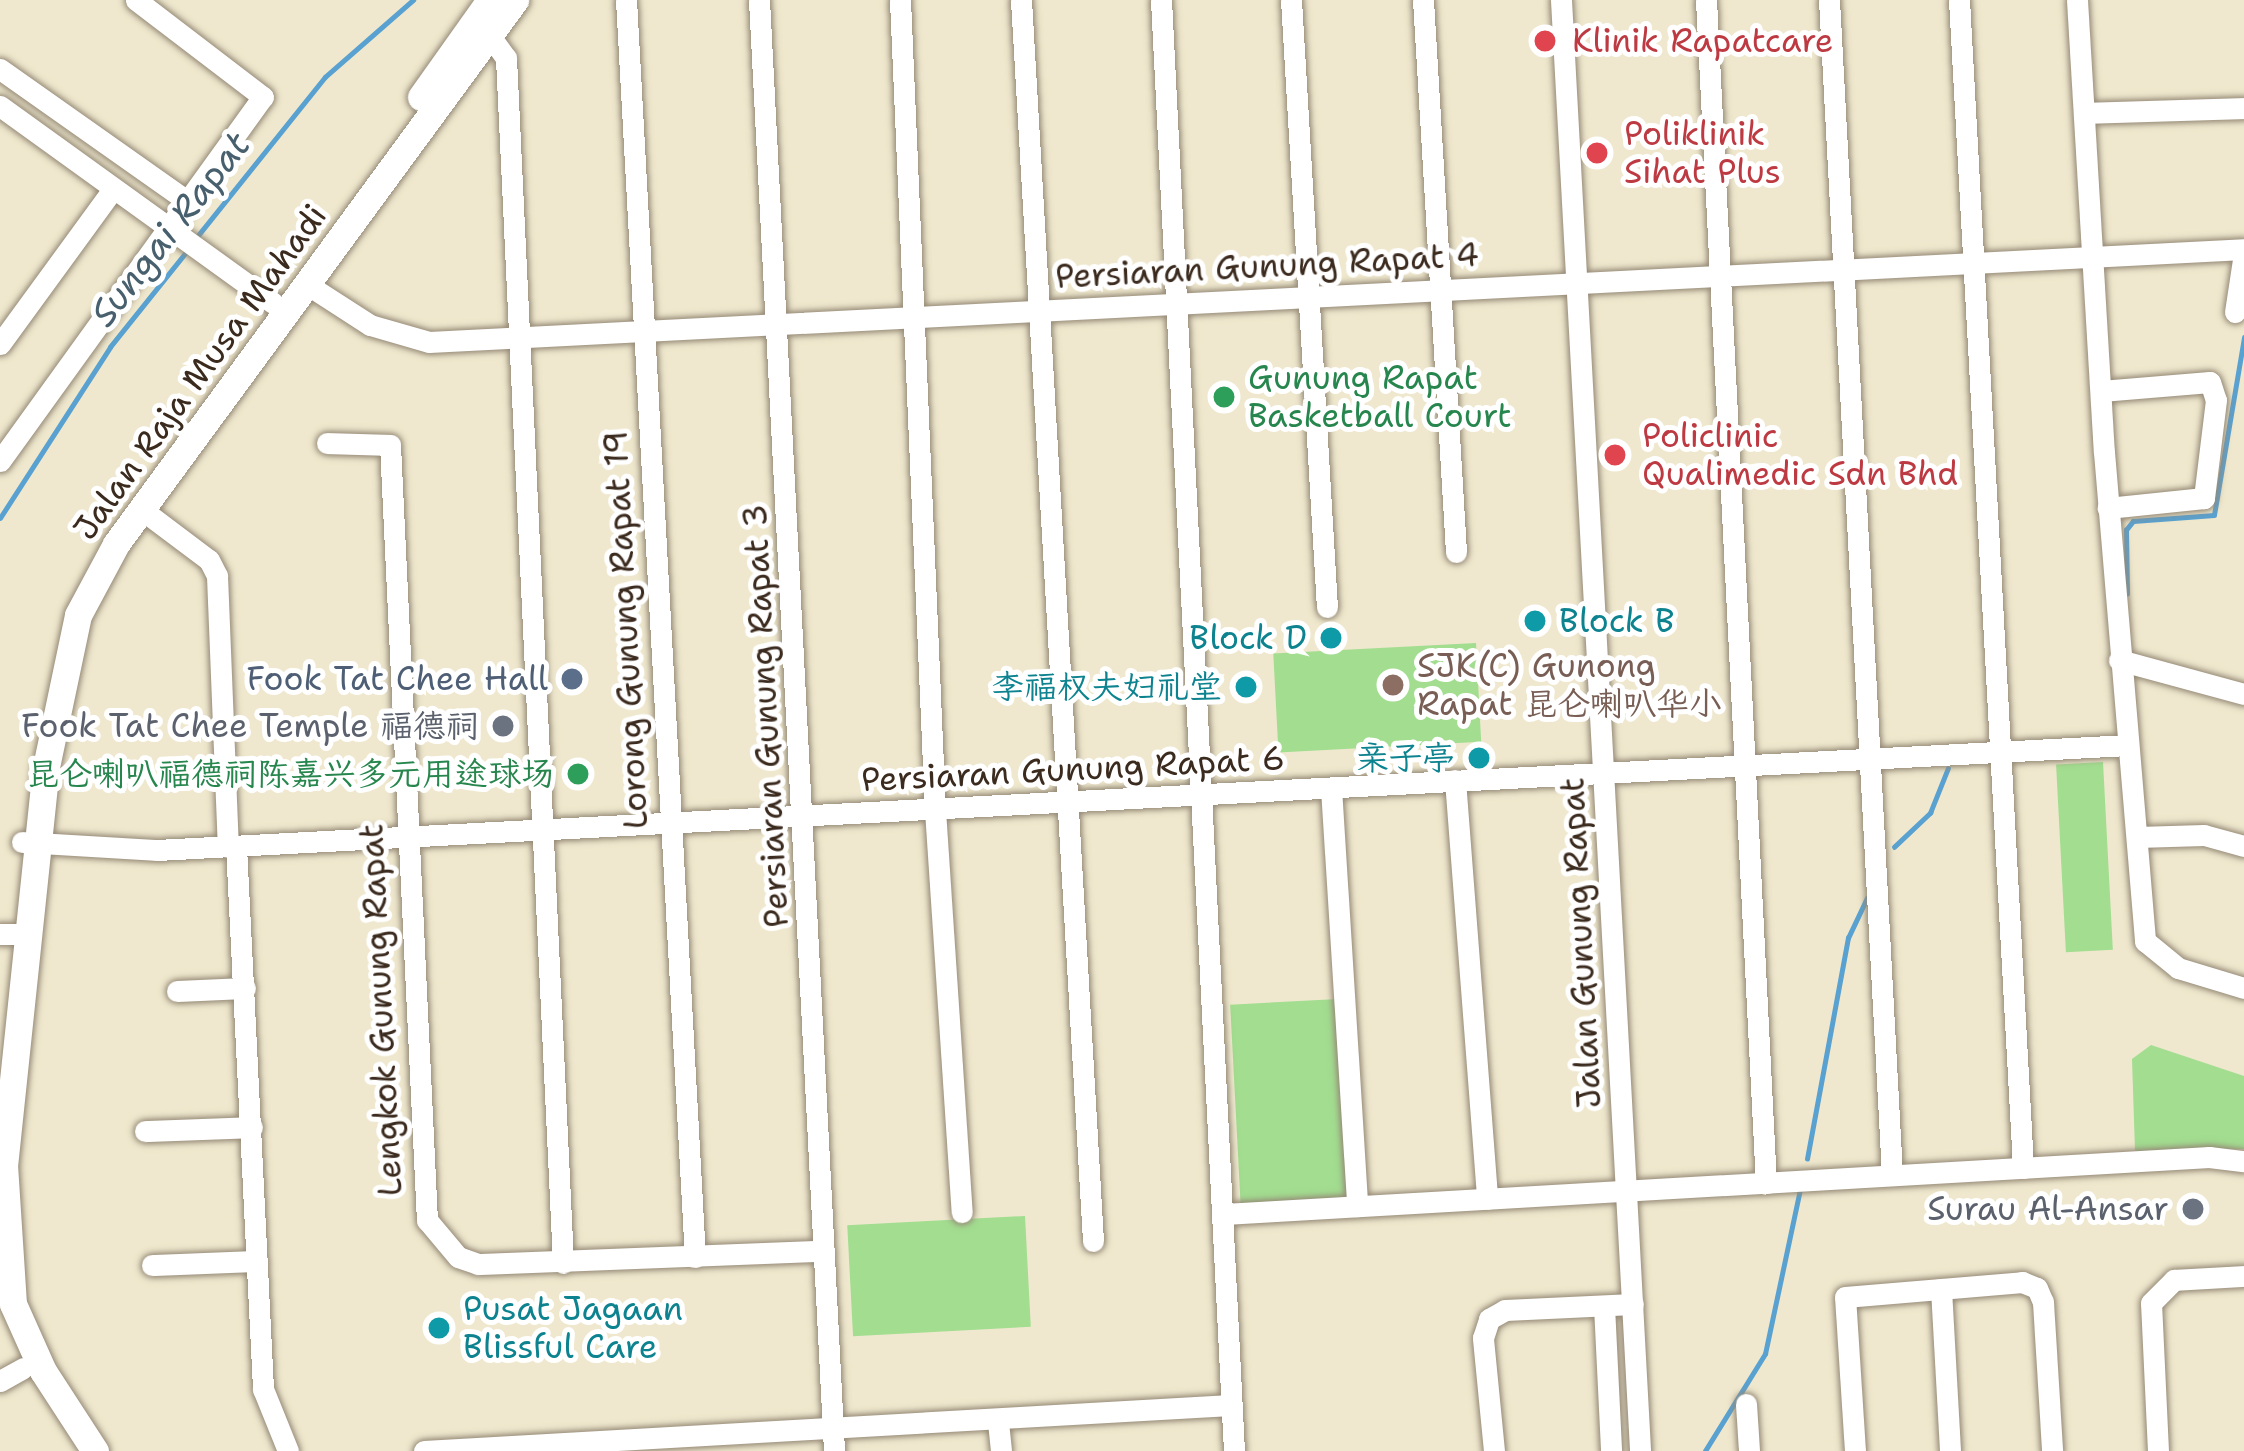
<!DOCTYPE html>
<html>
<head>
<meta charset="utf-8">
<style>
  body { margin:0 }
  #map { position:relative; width:2244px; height:1451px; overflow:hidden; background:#efe8ce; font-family:"Shantell Sans","LXGW WenKai TC",sans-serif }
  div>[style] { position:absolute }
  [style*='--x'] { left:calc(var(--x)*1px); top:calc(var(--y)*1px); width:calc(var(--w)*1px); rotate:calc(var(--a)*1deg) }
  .green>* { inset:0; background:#a2dd90; transform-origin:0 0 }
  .stream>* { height:4.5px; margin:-2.25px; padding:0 2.25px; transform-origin:2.25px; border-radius:2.25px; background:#59a1d0 }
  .roads { filter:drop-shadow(0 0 3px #958976) drop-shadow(0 0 3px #958976) }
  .minor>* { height:21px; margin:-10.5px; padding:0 10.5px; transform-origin:10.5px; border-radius:10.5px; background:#fff }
  .major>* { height:27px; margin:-13.5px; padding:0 13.5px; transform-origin:13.5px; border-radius:13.5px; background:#fff }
  .dots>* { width:33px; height:33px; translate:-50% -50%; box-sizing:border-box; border:6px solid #fff; border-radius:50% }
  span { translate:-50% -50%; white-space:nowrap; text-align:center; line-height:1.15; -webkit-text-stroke:10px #fff; paint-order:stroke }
  .health-label { font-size:33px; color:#be3a42 }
  .left { translate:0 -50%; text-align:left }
  .street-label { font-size:33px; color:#3b2a1e }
  .leisure-label { font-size:33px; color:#27864d }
  .right { translate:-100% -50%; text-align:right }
  .culture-label { font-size:33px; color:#0d838f }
  .education-label { font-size:33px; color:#785e54 }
  .service-label { font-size:33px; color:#4e5e75 }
  .worship-label { font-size:33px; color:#5b616d }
  .water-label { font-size:36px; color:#48606e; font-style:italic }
</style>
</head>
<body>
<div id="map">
  <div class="green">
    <div style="left:1476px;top:643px;width:99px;height:203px;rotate:87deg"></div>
    <div style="left:2103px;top:762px;width:188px;height:47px;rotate:87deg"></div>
    <div style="left:1338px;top:999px;width:199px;height:108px;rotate:87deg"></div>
    <div style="clip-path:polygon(2151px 1045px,2244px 1076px,2244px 1149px,2135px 1151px,2132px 1059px)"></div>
    <div style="left:1025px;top:1216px;width:111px;height:178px;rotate:87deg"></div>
  </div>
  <div class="stream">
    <div style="--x:196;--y:238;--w:206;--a:-51.3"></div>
    <div style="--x:325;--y:77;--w:117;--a:-41.2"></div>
    <div style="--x:0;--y:518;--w:203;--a:-57.2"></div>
    <div style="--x:110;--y:347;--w:122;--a:-51.3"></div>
    <div style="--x:2127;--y:594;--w:64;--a:-90.9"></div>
    <div style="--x:2126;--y:530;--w:11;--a:-52"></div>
    <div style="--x:2133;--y:521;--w:81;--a:-4.2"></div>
    <div style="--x:2214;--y:515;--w:180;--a:-80.4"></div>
    <div style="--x:1894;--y:847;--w:50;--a:-43.4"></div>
    <div style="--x:1930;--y:813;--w:48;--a:-68.2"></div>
    <div style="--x:1807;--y:1159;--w:225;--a:-79.5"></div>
    <div style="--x:1848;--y:938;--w:44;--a:-64.6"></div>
    <div style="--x:1705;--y:1451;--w:114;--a:-58.3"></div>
    <div style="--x:1765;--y:1354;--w:168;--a:-78"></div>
  </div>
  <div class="roads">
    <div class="minor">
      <div style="--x:626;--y:0;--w:1259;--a:86.86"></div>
      <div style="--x:759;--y:0;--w:1453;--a:87.04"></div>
      <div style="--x:900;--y:0;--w:811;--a:87.53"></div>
      <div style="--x:935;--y:810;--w:403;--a:86.2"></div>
      <div style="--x:1021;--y:0;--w:1243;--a:86.68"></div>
      <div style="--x:1161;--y:0;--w:1453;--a:87.12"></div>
      <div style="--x:1291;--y:0;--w:608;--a:86.61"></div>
      <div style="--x:1423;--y:0;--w:553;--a:86.58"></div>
      <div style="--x:1561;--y:0;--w:1453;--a:86.88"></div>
      <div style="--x:1706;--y:0;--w:1185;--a:87.1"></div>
      <div style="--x:1829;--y:0;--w:1177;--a:86.93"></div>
      <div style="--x:1959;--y:0;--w:1170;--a:86.86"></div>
      <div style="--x:2077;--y:0;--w:453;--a:86.6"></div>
      <div style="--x:2104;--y:452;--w:491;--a:85.2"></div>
      <div style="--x:2145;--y:941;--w:43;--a:39.3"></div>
      <div style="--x:2178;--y:968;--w:69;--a:16.9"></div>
      <div style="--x:490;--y:36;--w:27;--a:54"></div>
      <div style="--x:506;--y:58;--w:1206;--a:87.29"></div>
      <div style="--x:0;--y:69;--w:229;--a:35.2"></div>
      <div style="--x:0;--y:106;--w:337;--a:35.8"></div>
      <div style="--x:2084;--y:113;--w:160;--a:-1.8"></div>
      <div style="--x:308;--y:285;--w:74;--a:32.8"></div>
      <div style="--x:370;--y:325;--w:61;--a:16.1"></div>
      <div style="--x:429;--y:342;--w:1817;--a:-2.93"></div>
      <div style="--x:2235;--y:312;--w:60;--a:-81.3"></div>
      <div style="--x:0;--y:344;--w:192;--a:-53.9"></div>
      <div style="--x:2101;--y:391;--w:109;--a:-4.7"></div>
      <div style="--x:2210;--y:382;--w:19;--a:72"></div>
      <div style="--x:2216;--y:400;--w:99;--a:97"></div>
      <div style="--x:2204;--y:498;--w:97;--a:174.1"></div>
      <div style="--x:327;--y:443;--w:63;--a:1.8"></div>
      <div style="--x:390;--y:445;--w:776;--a:87.27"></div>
      <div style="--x:427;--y:1220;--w:48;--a:50"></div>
      <div style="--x:458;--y:1257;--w:21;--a:19"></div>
      <div style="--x:478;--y:1264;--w:346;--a:-2.2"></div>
      <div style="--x:0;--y:461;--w:449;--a:-54.2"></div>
      <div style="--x:263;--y:97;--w:160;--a:-142.6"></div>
      <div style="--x:141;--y:509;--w:85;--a:36.9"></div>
      <div style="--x:209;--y:560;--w:18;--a:63"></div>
      <div style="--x:217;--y:576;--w:271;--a:87.7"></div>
      <div style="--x:2119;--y:660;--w:130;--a:15.2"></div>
      <div style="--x:1455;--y:780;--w:420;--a:85.6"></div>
      <div style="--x:1331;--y:788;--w:419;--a:86.4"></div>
      <div style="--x:2137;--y:837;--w:67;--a:-1.7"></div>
      <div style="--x:2204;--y:835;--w:41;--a:15.4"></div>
      <div style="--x:22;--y:842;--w:135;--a:3.4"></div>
      <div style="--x:157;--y:850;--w:1974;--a:-3.05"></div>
      <div style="--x:236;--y:846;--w:544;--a:87.15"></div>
      <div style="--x:263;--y:1389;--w:67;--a:68"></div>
      <div style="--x:0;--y:934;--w:28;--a:0"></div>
      <div style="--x:177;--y:991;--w:68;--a:-2.5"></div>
      <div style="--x:145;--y:1131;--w:107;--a:-2.1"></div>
      <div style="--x:1224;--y:1214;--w:987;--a:-3.31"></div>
      <div style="--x:2209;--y:1157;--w:35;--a:7"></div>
      <div style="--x:152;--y:1265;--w:105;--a:-2.2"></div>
      <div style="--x:1941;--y:1289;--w:162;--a:86.8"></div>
      <div style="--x:1604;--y:1306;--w:145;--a:87.2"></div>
      <div style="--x:0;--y:1381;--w:26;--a:-29"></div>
      <div style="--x:1746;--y:1404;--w:47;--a:86.3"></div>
      <div style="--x:998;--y:1422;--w:29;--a:84"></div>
      <div style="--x:424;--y:1451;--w:808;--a:-3.26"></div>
      <div style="--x:1494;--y:1451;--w:114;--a:-95.6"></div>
      <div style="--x:1483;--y:1338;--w:20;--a:-72"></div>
      <div style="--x:1489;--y:1319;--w:18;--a:-29"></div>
      <div style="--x:1505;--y:1310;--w:128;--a:-2.7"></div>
      <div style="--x:1855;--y:1451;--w:154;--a:-93.7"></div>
      <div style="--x:1845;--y:1297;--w:178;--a:-4.8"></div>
      <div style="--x:2022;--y:1282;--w:16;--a:22"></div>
      <div style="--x:2037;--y:1288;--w:15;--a:67"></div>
      <div style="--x:2043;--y:1302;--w:149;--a:86.5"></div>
      <div style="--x:2158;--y:1451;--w:148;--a:-92.7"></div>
      <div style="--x:2151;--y:1303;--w:33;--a:-45"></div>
      <div style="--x:2174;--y:1280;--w:70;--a:-3.3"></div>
    </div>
    <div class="major">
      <div style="--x:421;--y:97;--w:119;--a:-54.6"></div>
      <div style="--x:95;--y:1451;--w:95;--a:-123"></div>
      <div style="--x:43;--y:1371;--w:73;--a:-114.1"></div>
      <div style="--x:13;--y:1304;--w:138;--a:-93.7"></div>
      <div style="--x:4;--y:1166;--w:401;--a:-84"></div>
      <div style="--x:46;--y:767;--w:155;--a:-78.1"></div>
      <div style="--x:78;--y:615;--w:81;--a:-61.8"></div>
      <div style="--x:116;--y:544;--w:675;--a:-53.74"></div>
    </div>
  </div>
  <div class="dots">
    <div style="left:1545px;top:41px;background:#e0444e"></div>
    <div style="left:1597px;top:153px;background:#e0444e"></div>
    <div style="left:1224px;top:397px;background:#2e9e5b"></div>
    <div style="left:1615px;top:455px;background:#e0444e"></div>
    <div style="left:1535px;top:621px;background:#0f9aa8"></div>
    <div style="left:1331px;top:638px;background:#0f9aa8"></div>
    <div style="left:572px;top:679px;background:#5c6f8a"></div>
    <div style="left:1393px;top:685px;background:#8d6e63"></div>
    <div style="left:1246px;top:687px;background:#0f9aa8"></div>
    <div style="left:503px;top:726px;background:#6b7280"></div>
    <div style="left:1479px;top:758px;background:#0f9aa8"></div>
    <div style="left:578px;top:774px;background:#2e9e5b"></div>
    <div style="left:2193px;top:1209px;background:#6b7280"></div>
    <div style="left:439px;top:1328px;background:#0f9aa8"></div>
  </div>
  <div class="health-label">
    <span class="left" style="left:1572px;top:41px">Klinik Rapatcare</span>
    <span class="left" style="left:1624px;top:153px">Poliklinik<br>Sihat Plus</span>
    <span class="left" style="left:1642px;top:455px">Policlinic<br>Qualimedic Sdn Bhd</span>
  </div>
  <div class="street-label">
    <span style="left:1267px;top:266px;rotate:-3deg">Persiaran Gunung Rapat 4</span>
    <span style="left:200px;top:372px;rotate:-54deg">Jalan Raja Musa Mahadi</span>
    <span style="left:626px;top:630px;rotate:-93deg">Lorong Gunung Rapat 19</span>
    <span style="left:766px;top:716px;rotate:-93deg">Persiaran Gunung Rapat 3</span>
    <span style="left:1073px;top:769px;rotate:-3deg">Persiaran Gunung Rapat 6</span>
    <span style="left:1581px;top:943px;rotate:-93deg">Jalan Gunung Rapat</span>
    <span style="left:381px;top:1010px;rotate:-93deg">Lengkok Gunung Rapat</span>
  </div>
  <div class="leisure-label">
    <span class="left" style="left:1248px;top:397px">Gunung Rapat<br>Basketball Court</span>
    <span class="right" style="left:554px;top:774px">昆仑喇叭福德祠陈嘉兴多元用途球场</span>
  </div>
  <div class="culture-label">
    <span class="left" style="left:1559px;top:621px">Block B</span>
    <span class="right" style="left:1307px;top:638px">Block D</span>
    <span class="right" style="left:1222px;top:687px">李福权夫妇礼堂</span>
    <span class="right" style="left:1455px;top:758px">亲子亭</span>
    <span class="left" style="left:463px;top:1328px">Pusat Jagaan<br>Blissful Care</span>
  </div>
  <div class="education-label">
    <span class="left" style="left:1417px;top:685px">SJK(C) Gunong<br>Rapat 昆仑喇叭华小</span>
  </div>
  <div class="service-label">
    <span class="right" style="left:548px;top:679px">Fook Tat Chee Hall</span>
  </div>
  <div class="worship-label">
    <span class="right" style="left:479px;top:726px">Fook Tat Chee Temple 福德祠</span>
    <span class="right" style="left:2169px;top:1209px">Surau Al-Ansar</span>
  </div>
  <div class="water-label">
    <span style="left:170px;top:229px;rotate:-52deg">Sungai Rapat</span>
  </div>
</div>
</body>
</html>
